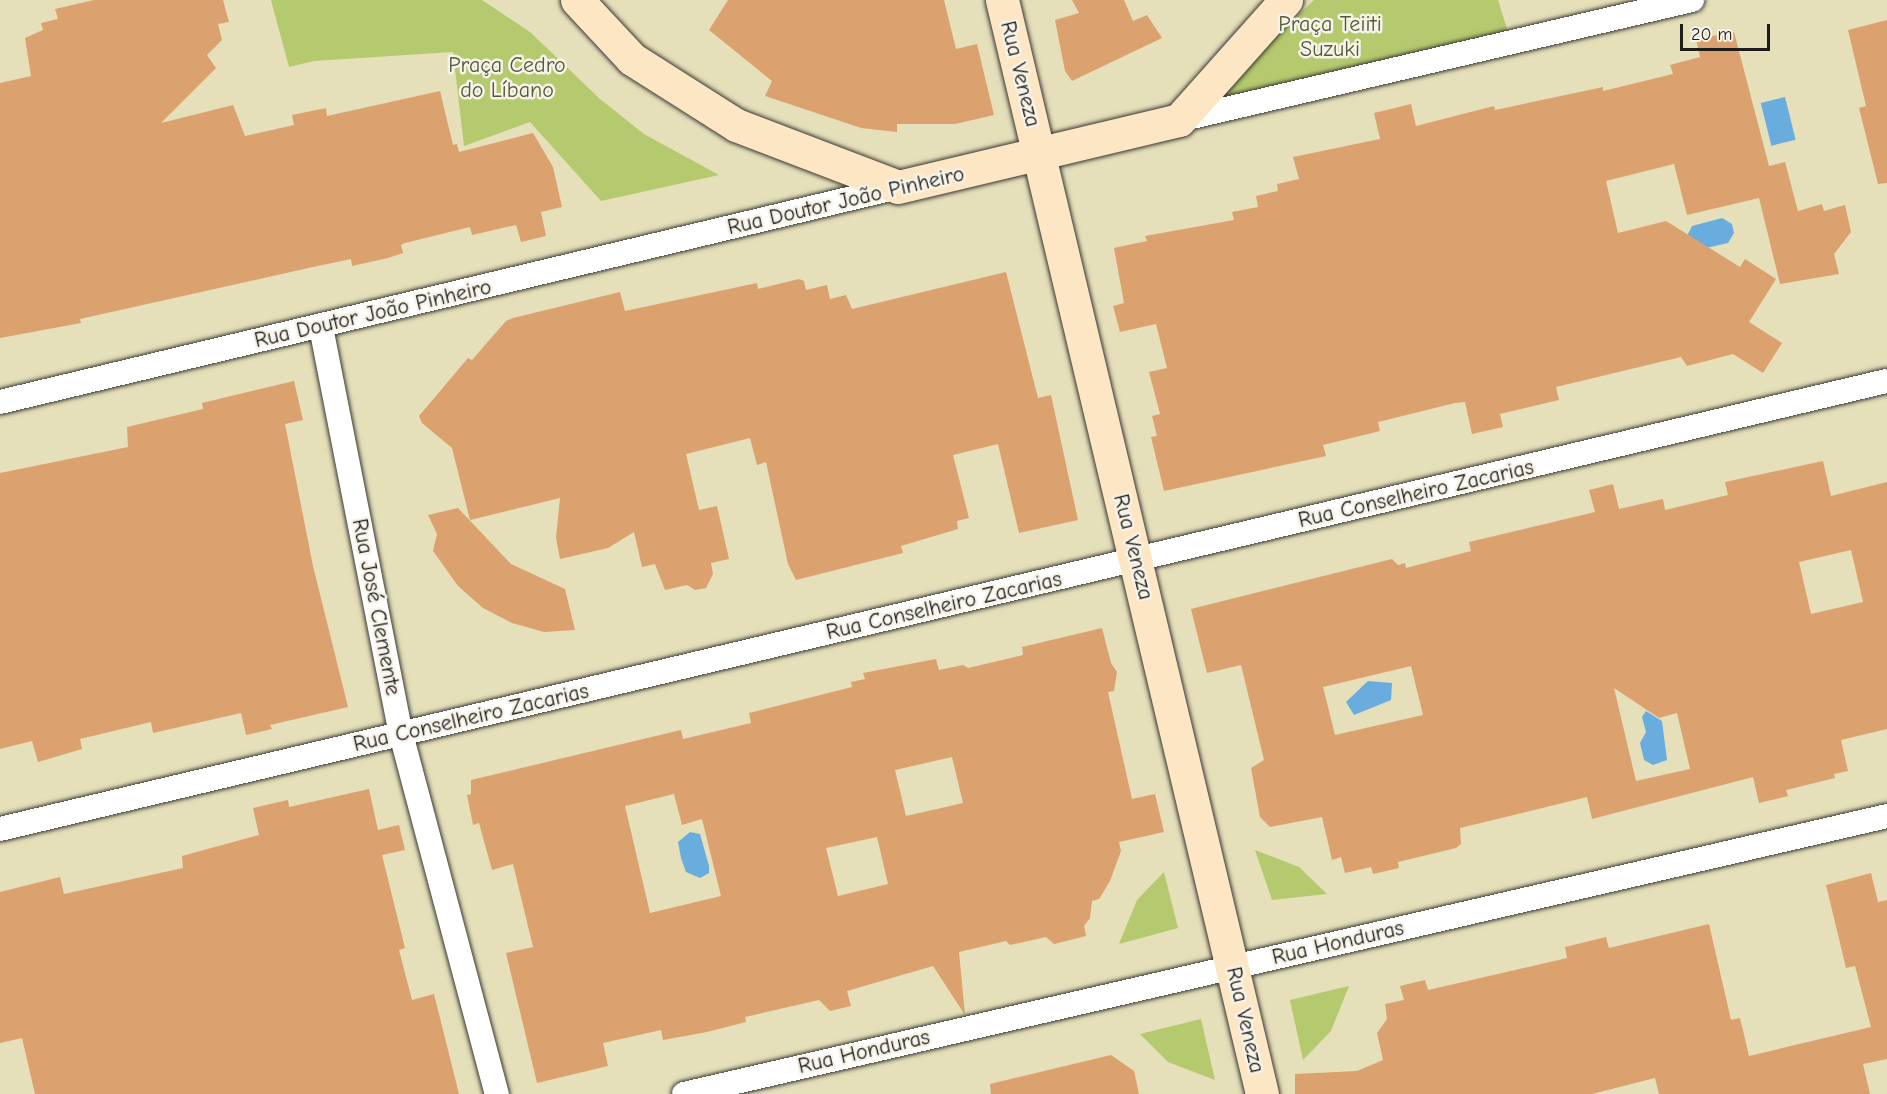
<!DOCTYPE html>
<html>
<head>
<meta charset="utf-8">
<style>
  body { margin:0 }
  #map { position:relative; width:1887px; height:1094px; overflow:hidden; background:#e5dfba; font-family:"Comic Neue",sans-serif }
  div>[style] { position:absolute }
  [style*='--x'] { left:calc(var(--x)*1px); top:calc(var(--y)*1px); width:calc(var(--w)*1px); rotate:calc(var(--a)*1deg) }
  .green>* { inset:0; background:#b5ca6e }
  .water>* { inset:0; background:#68adde; transform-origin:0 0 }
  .building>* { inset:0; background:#dba26f }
  .roads { filter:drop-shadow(0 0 2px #3a3934) drop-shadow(0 0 2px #3a3934) }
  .street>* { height:24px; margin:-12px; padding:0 12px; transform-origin:12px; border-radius:12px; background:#fff }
  .secondary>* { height:33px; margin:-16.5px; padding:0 16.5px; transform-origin:16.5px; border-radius:16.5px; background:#fce6c4 }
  span { translate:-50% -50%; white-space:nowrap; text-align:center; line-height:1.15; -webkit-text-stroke:5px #f7f3e8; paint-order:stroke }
  .park-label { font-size:22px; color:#525939 }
  .street-label { font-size:22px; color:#1c1c1c }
  .scale { position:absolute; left:1680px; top:24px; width:90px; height:27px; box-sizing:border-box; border:3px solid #1c1c1c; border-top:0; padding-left:8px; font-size:18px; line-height:21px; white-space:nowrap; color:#1c1c1c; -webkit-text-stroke:4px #f7f3e8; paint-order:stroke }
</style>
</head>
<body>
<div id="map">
  <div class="green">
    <div style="clip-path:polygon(271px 0,482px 0,530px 32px,600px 99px,644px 134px,719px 175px,601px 201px,530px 122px,464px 146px,453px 52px,314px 61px,289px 67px)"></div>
    <div style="clip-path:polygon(1314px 0,1498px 0,1508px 32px,1206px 104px)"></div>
    <div style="clip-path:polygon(1255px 850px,1299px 867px,1327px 894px,1272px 900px)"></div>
    <div style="clip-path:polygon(1164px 872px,1178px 928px,1119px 944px,1137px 900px)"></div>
    <div style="clip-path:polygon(1349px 986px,1331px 1031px,1303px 1060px,1290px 1000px)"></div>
    <div style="clip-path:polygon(1201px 1019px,1215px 1080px,1168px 1062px,1140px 1034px)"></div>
  </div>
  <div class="water">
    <div style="left:1785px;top:97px;width:44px;height:25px;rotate:76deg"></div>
    <div style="clip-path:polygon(1722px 218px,1732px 224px,1734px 233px,1728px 243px,1697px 250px,1687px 236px,1692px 226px)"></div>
    <div style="clip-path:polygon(1368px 681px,1392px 683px,1391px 700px,1354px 715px,1346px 702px)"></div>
    <div style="clip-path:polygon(1646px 711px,1662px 721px,1667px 760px,1653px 765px,1644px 760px,1640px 743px,1646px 732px,1642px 717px)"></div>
    <div style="clip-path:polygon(690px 832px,700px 834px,709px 866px,709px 873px,700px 878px,686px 872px,681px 858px,678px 842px)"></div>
  </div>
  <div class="building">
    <div style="clip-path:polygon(94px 0,223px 0,229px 22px,218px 24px,222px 40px,207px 55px,216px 68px,161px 123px,233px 105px,245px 136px,294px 125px,292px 115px,326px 108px,327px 116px,440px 91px,453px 145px,457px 144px,459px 152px,533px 133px,553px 167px,562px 207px,541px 212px,546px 236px,521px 242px,516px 225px,472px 235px,470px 227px,405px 243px,401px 245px,403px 253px,388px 258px,352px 266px,351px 259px,313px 267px,80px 319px,81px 323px,0 338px,0 83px,31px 76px,25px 38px,43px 30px,41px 23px,58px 19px,55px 9px)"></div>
    <div style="clip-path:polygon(728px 0,944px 0,956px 49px,977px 44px,994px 115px,955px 124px,897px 124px,897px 132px,861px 128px,765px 96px,772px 81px,709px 30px)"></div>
    <div style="clip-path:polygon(1072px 0,1124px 0,1133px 21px,1147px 15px,1162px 38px,1072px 81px,1065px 71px,1055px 20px,1079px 13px)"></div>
    <div style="clip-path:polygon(1887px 20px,1887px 183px,1878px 184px,1859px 108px,1866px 106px,1848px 30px)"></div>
    <div style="clip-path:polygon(1734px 32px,1769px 166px,1785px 162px,1798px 211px,1822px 204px,1824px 211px,1845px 205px,1851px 232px,1834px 254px,1839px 274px,1780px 284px,1759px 198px,1687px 215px,1674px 164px,1606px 181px,1618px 233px,1666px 221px,1740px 267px,1745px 259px,1776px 279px,1749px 322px,1782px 343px,1763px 373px,1733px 354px,1687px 366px,1681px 357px,1556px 387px,1559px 400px,1500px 414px,1503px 427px,1472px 434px,1465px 402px,1455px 403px,1378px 422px,1380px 431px,1323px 445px,1326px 456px,1164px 491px,1151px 437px,1157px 436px,1152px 416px,1160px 414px,1149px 372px,1167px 368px,1156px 324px,1120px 332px,1113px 306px,1124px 303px,1114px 248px,1147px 241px,1145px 236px,1234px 220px,1232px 212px,1258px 207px,1256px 196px,1278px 191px,1277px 184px,1299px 179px,1293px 157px,1380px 139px,1374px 113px,1411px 104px,1416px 126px,1494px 106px,1495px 110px,1603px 87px,1603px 91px,1673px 74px,1670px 65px,1700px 57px,1696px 39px)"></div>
    <div style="clip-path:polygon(1006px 272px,1038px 398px,1051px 395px,1078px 520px,1019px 533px,998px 444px,953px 455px,969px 518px,957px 521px,958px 529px,901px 546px,903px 553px,796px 580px,788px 564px,766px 462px,757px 465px,750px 438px,686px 454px,699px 510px,717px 506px,729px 559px,711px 563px,713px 574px,706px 588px,695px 590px,687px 585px,665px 590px,655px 564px,642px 567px,634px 532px,608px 548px,560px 559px,556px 538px,560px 498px,470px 520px,452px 448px,422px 423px,419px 416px,468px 358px,472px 360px,506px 321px,513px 318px,620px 292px,625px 311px,757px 283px,758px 289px,799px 279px,804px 281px,806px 290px,827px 285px,830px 299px,846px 295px,852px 309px)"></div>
    <div style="clip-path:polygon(294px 381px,303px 420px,285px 424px,313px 566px,348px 707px,270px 725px,272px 729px,246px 735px,241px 713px,153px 733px,151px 722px,80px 739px,82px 749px,38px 762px,32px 741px,0 749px,0 473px,128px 447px,127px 427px,203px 409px,202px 403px)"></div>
    <div style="clip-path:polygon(evenodd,1823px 461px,1831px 496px,1887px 482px,1887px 729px,1841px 740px,1848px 771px,1834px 774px,1835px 778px,1786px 790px,1788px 796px,1759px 803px,1753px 777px,1592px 819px,1587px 797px,1460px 828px,1461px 844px,1456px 848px,1398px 862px,1399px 868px,1373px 874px,1371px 867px,1345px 873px,1341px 857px,1332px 860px,1322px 817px,1270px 827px,1260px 817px,1251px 768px,1264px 760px,1241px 665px,1207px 673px,1191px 609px,1392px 559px,1398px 565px,1405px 563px,1406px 568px,1471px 551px,1469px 542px,1595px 512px,1589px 490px,1613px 484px,1619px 509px,1663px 499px,1665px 510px,1728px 495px,1725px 482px,1823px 461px,1851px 550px,1863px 602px,1811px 614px,1799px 562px,1851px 550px,1823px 461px,1411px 666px,1423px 715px,1335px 735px,1323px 687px,1411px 666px,1823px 461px,1614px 688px,1659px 718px,1677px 713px,1690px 769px,1636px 781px,1614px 688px)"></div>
    <div style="clip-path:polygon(458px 508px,511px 564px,565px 589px,575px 630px,544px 632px,512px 623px,483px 608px,458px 586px,433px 551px,437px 534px,428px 515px)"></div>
    <div style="clip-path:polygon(evenodd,1102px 628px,1111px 663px,1117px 672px,1114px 691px,1108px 692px,1132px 799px,1155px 794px,1164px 832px,1119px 842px,1121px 851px,1110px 881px,1099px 899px,1092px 901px,1090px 918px,1084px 926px,1086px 936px,1054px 944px,1046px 937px,1010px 945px,1006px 941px,959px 952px,965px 1015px,933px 966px,847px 991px,851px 1006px,830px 1011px,819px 1000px,745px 1017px,746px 1022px,707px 1032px,663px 1040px,661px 1030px,603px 1043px,608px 1066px,537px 1083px,506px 953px,533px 947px,513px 864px,492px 870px,479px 823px,473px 825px,467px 795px,471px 794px,471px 780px,681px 730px,683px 739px,751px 723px,749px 713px,852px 687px,851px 682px,865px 679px,863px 673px,936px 659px,939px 670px,963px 665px,968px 668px,1023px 655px,1022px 647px,1102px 628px,952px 757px,963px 803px,906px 816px,895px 770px,952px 757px,1102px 628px,674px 794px,682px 825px,702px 819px,721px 896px,650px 913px,625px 806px,674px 794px,1102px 628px,877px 837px,888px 884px,838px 896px,826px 848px,877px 837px)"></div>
    <div style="clip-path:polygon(369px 789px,378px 830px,399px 825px,405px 850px,382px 855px,405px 948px,399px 950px,412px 1000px,434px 994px,459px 1094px,35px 1094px,22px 1038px,0 1043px,0 892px,60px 877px,64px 894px,183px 868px,182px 856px,259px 835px,253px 808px,288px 800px,289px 807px)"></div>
    <div style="clip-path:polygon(1871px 873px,1878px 902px,1887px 900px,1887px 1059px,1863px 1064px,1870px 1094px,1659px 1094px,1655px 1078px,1592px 1094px,1295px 1094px,1295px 1074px,1357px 1071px,1383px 1060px,1377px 1033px,1387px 1019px,1385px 1004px,1404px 1000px,1400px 986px,1425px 980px,1428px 990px,1567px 958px,1565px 947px,1606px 937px,1609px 948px,1709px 924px,1731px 1020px,1740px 1018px,1749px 1056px,1871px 1027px,1855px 966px,1846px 968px,1826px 885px)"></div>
    <div style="clip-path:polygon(1111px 1055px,1134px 1071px,1139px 1094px,991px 1094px,990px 1084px)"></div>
  </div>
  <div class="roads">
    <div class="street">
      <div style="--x:1179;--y:120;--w:527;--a:-13.17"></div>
      <div style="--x:321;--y:327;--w:415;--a:78.9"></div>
      <div style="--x:401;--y:734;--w:373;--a:75.1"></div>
      <div style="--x:0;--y:402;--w:923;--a:-13.46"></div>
      <div style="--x:0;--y:829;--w:1939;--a:-13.36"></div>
      <div style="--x:684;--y:1094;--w:1235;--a:-13.01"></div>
    </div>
    <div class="secondary">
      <div style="--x:577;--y:0;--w:81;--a:47"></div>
      <div style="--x:632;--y:59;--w:123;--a:32.4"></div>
      <div style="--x:736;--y:125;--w:173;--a:20.9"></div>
      <div style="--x:898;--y:187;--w:289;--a:-13.4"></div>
      <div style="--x:1179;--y:120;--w:161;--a:-48.3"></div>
      <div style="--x:1002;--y:0;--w:1124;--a:76.63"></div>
    </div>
  </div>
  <div class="park-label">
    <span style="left:1330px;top:37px">Praça Teiiti<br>Suzuki</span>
    <span style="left:507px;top:78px">Praça Cedro<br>do Líbano</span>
  </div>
  <div class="street-label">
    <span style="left:1020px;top:74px;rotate:76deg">Rua Veneza</span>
    <span style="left:846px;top:201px;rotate:-13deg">Rua Doutor João Pinheiro</span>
    <span style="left:373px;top:314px;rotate:-13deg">Rua Doutor João Pinheiro</span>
    <span style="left:1416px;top:494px;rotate:-13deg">Rua Conselheiro Zacarias</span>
    <span style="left:1133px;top:547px;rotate:76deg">Rua Veneza</span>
    <span style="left:944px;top:606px;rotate:-13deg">Rua Conselheiro Zacarias</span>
    <span style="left:376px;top:607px;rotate:79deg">Rua José Clemente</span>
    <span style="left:471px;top:718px;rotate:-13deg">Rua Conselheiro Zacarias</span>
    <span style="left:1338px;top:943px;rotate:-13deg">Rua Honduras</span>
    <span style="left:1245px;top:1020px;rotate:77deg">Rua Veneza</span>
    <span style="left:864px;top:1052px;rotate:-13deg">Rua Honduras</span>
  </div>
  <div class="scale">20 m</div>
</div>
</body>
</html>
